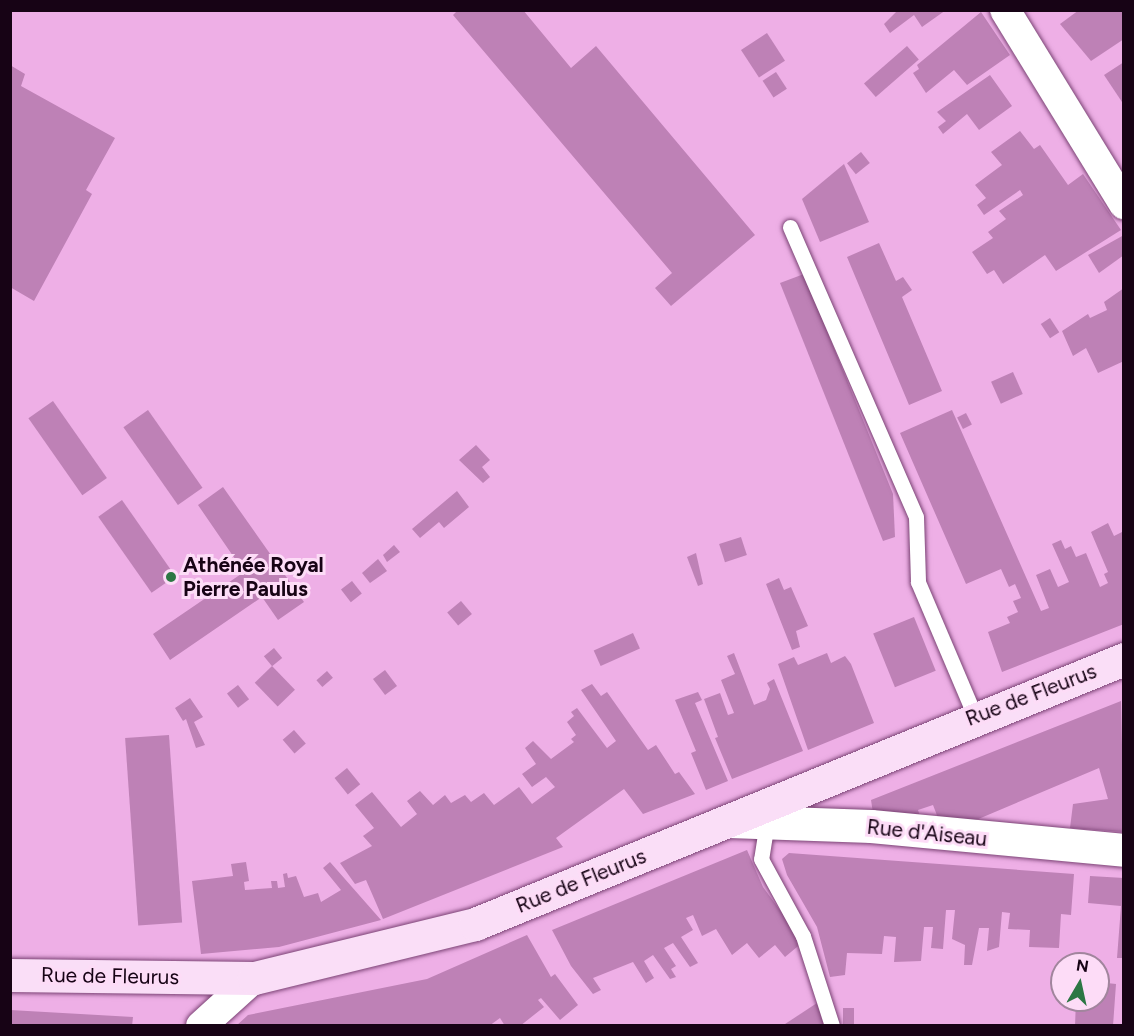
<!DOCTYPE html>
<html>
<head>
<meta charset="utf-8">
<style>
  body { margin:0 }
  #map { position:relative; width:1134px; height:1036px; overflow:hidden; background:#eeafe6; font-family:Figtree,sans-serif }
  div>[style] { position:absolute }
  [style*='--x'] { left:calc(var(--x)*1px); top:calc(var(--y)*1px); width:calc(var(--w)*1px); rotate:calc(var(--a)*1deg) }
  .building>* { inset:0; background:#be81b6; transform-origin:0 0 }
  .roads { filter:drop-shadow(0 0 2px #7b4375) drop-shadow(0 0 2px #7b4375) }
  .service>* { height:15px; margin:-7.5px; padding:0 7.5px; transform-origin:7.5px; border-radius:7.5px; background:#fff }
  .minor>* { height:30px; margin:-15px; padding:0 15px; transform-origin:15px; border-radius:15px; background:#fff }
  .tertiary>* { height:33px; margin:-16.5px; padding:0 16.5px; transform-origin:16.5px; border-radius:16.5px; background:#fff }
  .secondary>* { height:33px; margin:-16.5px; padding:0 16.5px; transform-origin:16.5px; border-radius:16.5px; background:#fadef7 }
  .dots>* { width:16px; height:16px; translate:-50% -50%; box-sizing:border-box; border:3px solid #fddcf7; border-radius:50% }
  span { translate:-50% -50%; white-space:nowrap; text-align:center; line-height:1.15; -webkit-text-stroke:6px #fddcf7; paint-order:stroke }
  .poi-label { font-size:21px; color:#170315; font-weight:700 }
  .left { translate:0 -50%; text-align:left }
  .street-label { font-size:21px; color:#170315 }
  .frame { position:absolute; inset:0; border:12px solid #170315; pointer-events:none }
  .north { position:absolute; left:1050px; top:952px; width:60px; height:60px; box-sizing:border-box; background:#fddcf7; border:2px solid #a1859d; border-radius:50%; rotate:9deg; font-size:16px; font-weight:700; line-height:24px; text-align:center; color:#170315 }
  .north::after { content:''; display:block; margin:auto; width:21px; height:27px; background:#2c7744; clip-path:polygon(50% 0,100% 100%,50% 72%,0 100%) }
</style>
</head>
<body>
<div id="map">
  <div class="building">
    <div style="clip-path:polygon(458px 10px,523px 10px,571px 68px,596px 46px,755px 235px,671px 306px,655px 288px,672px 273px,453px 15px)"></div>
    <div style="clip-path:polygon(898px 10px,946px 10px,922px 27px,914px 15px,890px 33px,884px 24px)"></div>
    <div style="clip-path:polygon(1079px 10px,1124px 10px,1124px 39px,1091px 61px,1060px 24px)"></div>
    <div style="clip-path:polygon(981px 12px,1010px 55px,967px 85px,954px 70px,926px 93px,913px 73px,919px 69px,917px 65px)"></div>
    <div style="left:767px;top:33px;width:33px;height:31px;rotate:57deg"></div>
    <div style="left:907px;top:46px;width:18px;height:57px;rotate:49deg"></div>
    <div style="clip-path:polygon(1124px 62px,1124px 105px,1104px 75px)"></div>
    <div style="clip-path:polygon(10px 65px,25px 74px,21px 86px,115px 138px,86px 190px,92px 194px,34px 301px,10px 287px)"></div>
    <div style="left:776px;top:72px;width:20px;height:16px;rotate:57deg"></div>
    <div style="clip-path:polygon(990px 75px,1012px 106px,979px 130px,967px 114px,943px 134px,938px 127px,946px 121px,937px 112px)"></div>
    <div style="clip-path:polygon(1020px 131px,1034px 149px,1040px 145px,1068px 185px,1083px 174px,1121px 230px,1056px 271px,1045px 255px,1003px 284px,994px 270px,987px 274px,972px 252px,993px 238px,988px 232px,1006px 219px,999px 211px,1023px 195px,1020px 190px,984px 215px,977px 205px,986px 198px,975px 185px,1002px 165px,991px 152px)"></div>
    <div style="left:861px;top:152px;width:14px;height:18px;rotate:51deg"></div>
    <div style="clip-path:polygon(844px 164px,869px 222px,820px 242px,802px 199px)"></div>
    <div style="clip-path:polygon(1124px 235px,1124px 255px,1099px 273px,1088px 255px)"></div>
    <div style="clip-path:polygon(879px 243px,896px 281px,903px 277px,912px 290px,902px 297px,942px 391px,909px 405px,847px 257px)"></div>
    <div style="clip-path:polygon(804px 274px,893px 494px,895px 537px,883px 541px,780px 283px)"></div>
    <div style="clip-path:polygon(1124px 288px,1124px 361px,1098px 373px,1086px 348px,1073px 356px,1062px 331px,1088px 314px,1090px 318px,1107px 310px,1104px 302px)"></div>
    <div style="left:1050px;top:318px;width:17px;height:11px;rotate:57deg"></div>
    <div style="left:1013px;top:372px;width:24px;height:24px;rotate:66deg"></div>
    <div style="left:53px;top:401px;width:94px;height:30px;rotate:55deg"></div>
    <div style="left:148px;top:410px;width:95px;height:30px;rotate:55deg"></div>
    <div style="clip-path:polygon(952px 410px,1041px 611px,1049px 608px,1036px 575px,1050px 569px,1058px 587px,1069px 582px,1052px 544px,1061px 540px,1065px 549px,1071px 546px,1076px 557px,1086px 553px,1100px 587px,1108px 583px,1104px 574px,1108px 572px,1091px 532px,1108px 523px,1114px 536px,1124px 531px,1124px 624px,1002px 672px,988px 632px,1010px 623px,1007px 617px,1018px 612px,1013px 601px,1021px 598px,1015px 584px,1009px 587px,1001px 569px,966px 584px,900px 433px)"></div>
    <div style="left:966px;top:413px;width:13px;height:10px;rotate:63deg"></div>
    <div style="clip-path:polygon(476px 445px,490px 460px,482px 467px,490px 477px,483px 483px,459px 460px)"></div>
    <div style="clip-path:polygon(223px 487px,304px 602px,278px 620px,262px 597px,170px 660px,153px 634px,244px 572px,198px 505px)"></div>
    <div style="clip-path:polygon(457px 491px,469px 507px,444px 528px,439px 522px,420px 538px,412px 529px)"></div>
    <div style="left:122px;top:500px;width:93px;height:29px;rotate:55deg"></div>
    <div style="left:741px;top:537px;width:19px;height:23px;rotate:72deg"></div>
    <div style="clip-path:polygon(394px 545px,400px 552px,387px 562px,383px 555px)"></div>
    <div style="clip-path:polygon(696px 553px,703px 584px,698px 586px,687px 557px)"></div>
    <div style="clip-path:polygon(378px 559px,387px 571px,370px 583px,362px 573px)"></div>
    <div style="clip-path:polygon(779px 578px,784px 590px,791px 587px,808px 626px,796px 631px,800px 647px,792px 650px,766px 584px)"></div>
    <div style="left:352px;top:581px;width:16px;height:14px;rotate:52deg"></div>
    <div style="left:461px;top:601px;width:17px;height:18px;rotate:50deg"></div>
    <div style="left:914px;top:617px;width:58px;height:44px;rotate:68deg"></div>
    <div style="left:633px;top:633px;width:17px;height:43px;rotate:66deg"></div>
    <div style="left:274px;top:648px;width:13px;height:13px;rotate:51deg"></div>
    <div style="clip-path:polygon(734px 653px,754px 705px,766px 700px,770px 689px,767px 683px,774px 679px,803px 751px,732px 779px,715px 738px,718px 737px,704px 699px,720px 693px,728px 715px,734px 713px,721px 680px,735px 674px,727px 656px)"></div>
    <div style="clip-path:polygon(827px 653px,831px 663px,845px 656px,851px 664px,874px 723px,808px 750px,778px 664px,794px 657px,798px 665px)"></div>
    <div style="left:272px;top:666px;width:33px;height:24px;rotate:46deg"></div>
    <div style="left:385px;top:670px;width:20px;height:15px;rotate:53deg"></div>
    <div style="left:327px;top:671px;width:9px;height:14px;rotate:49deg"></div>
    <div style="clip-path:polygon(592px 684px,601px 696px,607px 692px,648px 750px,656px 745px,675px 774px,679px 772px,695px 794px,643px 814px,624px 789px,556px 838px,563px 847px,383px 919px,366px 880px,355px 884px,340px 863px,372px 846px,363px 836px,374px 828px,355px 805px,372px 792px,401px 827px,417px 814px,407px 801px,420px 791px,433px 805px,445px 795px,451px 803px,465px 795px,471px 802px,484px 793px,494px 805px,519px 787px,532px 804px,555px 787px,546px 777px,532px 787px,522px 774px,536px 764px,525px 748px,533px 741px,551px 759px,574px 742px,571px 739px,576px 735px,567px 722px,574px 716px,571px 712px,577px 708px,607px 748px,616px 741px,581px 690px)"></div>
    <div style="left:238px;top:685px;width:18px;height:14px;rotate:52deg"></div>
    <div style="clip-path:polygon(698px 692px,702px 700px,695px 703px,728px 781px,706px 790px,691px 753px,696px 751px,675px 700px)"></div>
    <div style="clip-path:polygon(190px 698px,203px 717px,194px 722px,205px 745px,196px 748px,186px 719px,183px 721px,175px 708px)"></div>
    <div style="clip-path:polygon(1121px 701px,1124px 832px,1070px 828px,1073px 804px,1108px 799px,1099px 768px,976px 820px,938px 818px,933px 805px,918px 810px,920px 816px,873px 813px,871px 800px)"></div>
    <div style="left:294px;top:730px;width:18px;height:15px;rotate:49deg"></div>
    <div style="left:169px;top:735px;width:188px;height:44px;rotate:86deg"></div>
    <div style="left:347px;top:768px;width:21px;height:16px;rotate:51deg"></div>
    <div style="clip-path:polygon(747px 850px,763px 887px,803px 942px,785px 957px,775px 945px,759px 958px,747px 943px,732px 955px,716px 929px,702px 936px,693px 915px,686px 918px,693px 930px,681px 937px,698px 963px,690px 967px,673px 943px,664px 948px,676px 966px,671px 969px,676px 977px,670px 979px,653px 955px,644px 961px,654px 978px,646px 983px,633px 962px,593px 978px,601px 990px,593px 994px,571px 966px,552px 930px)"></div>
    <div style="clip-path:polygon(789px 853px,1074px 874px,1071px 915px,1061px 914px,1059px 948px,1029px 947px,1030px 930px,1008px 929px,1010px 913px,1002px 912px,999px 947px,987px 951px,989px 928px,979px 928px,972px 965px,964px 965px,965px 945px,952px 939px,955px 910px,946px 910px,943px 949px,931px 948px,933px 927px,924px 927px,921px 961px,894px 962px,896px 937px,884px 936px,882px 954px,847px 953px,845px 975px,830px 977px,817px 927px,787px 875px,782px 859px)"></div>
    <div style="clip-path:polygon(246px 862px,249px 881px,244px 882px,245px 890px,272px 888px,271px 881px,277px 881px,278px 888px,285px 887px,283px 874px,287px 873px,288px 878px,296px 876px,304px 897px,318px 893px,321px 902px,341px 890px,323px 868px,330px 862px,381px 920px,279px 947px,201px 954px,192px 881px,233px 876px,231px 864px)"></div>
    <div style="clip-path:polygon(1090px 876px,1124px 878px,1124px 958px,1117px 958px,1121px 906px,1088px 903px)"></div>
    <div style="clip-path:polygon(527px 935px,551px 977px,555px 974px,578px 1005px,560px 1020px,541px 998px,538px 1000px,544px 1007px,520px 1026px,505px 1026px,500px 1018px,489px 1026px,236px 1026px,248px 1015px,427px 979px)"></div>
    <div style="clip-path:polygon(1098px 982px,1116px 984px,1113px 1026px,1075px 1026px,1076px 1000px,1098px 1000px)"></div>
    <div style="clip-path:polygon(817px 1003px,824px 1026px,782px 1026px)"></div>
    <div style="left:843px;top:1008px;width:11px;height:18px"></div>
    <div style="clip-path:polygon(10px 1010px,133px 1017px,132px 1026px,10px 1026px)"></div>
  </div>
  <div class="roads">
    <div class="service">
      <div style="--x:790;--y:227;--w:316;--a:66.5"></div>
      <div style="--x:916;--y:517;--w:65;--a:88.2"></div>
      <div style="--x:918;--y:582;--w:146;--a:67"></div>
      <div style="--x:767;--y:822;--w:37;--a:99"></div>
      <div style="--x:761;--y:859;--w:88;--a:61.4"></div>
      <div style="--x:803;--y:936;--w:95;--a:72.1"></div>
    </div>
    <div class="minor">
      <div style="--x:1005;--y:10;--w:228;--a:58.5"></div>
      <div style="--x:201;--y:1026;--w:72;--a:-42.2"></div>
    </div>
    <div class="tertiary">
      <div style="--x:729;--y:821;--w:142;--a:2"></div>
      <div style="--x:871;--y:826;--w:254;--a:5.4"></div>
    </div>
    <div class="secondary">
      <div style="--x:10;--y:975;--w:244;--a:0.7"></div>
      <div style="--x:254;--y:978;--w:228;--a:-13.7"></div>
      <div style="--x:475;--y:924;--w:701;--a:-22.21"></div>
    </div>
  </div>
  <div class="dots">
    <div style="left:171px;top:577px;background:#2c7744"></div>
  </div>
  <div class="poi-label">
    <span class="left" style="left:183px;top:577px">Athénée Royal<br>Pierre Paulus</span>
  </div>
  <div class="street-label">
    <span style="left:1031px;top:695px;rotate:-21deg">Rue de Fleurus</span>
    <span style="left:927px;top:833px;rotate:6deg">Rue d'Aiseau</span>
    <span style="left:581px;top:881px;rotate:-22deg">Rue de Fleurus</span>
    <span style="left:110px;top:976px;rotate:1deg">Rue de Fleurus</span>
  </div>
  <div class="frame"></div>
  <div class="north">N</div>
</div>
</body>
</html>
